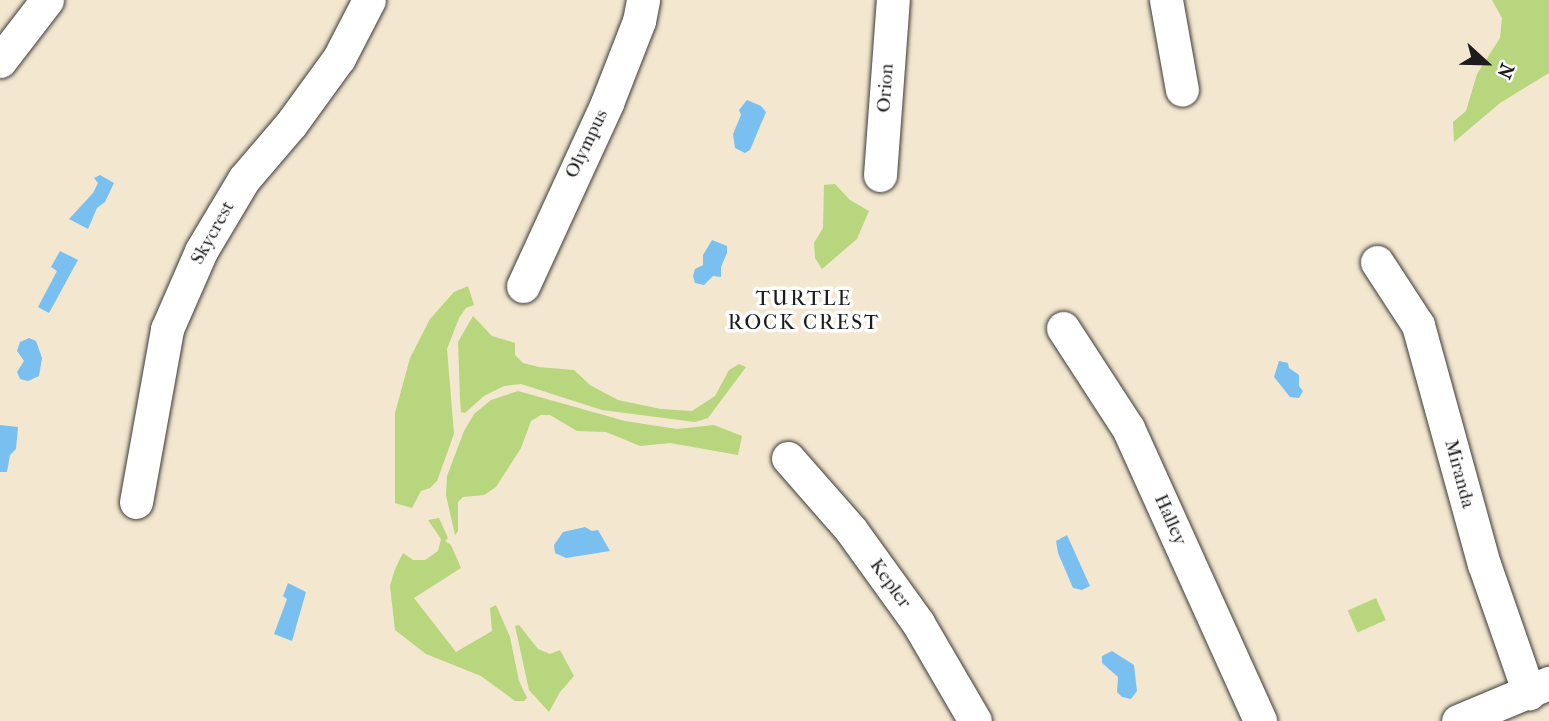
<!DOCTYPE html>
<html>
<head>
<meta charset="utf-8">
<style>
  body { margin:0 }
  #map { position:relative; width:1549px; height:721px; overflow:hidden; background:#f3e7cf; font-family:"IM FELL French Canon",serif }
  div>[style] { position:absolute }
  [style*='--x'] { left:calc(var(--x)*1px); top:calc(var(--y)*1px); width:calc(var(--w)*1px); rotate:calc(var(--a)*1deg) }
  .green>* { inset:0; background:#b8d67d; transform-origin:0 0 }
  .water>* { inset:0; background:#79c0f1 }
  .roads { filter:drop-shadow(0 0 2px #3c3a37) drop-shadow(0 0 2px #3c3a37) }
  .minor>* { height:33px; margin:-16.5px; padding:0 16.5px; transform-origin:16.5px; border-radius:16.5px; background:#fff }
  span { translate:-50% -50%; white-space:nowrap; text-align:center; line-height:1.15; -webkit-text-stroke:7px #fff; paint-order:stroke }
  .street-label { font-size:19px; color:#1c1c1c }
  .neighbourhood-label { font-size:21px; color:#1c1c1c; letter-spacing:2px }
  .north { position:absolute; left:1451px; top:28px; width:70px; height:70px; -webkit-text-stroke:5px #fff; paint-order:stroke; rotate:112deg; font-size:19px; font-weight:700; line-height:28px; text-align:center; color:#1c1c1c }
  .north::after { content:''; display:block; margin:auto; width:24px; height:32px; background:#1c1c1c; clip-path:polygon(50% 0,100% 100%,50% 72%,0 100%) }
</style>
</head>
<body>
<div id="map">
  <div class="green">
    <div style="clip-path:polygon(1492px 0,1549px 0,1549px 73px,1500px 103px,1454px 142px,1453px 122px,1466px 111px,1477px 74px,1500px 38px,1502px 18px)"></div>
    <div style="clip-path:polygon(835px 184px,850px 200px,869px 211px,857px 239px,822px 269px,815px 258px,814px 243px,823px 228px,824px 185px)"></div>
    <div style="clip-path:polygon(468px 286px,474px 305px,466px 308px,459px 318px,447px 349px,454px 434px,437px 481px,430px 488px,421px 491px,412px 508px,395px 503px,395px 413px,410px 358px,430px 319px,454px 292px)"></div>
    <div style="clip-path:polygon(473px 316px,492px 336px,515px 343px,515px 355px,523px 363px,539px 367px,574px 370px,590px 385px,618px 400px,661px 409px,692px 411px,715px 396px,729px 370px,739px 364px,746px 367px,708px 418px,695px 422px,602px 410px,521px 384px,504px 386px,484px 396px,465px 413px,461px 412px,460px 399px,458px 342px)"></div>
    <div style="clip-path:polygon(518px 391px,625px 421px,677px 429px,714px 425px,742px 436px,738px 455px,670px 443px,640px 446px,606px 432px,577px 431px,550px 415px,541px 415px,531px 421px,521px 448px,496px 487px,484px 495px,463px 497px,458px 502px,458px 531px,455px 535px,446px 495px,447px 476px,464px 431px,474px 414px,491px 400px)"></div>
    <div style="clip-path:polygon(439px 518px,448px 538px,445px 541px,451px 545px,461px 568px,414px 598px,456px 652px,492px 631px,490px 608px,496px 605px,510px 637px,519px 681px,527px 698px,524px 701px,515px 701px,481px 676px,426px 654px,395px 630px,390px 586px,395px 569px,403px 553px,413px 560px,425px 560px,438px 551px,441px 539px,428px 520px)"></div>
    <div style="left:1376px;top:598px;width:24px;height:31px;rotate:66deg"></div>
    <div style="clip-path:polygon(519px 625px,538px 649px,550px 654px,560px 650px,574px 676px,560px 692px,549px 712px,529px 690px,515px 626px)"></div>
  </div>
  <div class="water">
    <div style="clip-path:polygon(747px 100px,761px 106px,766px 112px,750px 150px,745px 153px,735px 148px,733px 134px,741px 115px,739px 110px)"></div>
    <div style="clip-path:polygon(100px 175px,114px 183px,105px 202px,97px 208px,88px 229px,69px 219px,93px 193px,98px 183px,94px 178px)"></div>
    <div style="clip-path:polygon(712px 240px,727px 246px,727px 253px,721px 267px,721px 277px,713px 276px,704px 285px,695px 283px,693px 276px,695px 269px,703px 265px,703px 255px)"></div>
    <div style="clip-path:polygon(60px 251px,78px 260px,49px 313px,38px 307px,57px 271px,51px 267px)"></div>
    <div style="clip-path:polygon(29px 338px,36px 341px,42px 358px,39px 376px,28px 381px,20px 379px,17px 372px,24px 361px,17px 351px,20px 342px)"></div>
    <div style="clip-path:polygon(1279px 361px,1288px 363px,1289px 368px,1299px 375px,1299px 386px,1303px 391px,1299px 398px,1290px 397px,1274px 377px)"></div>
    <div style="clip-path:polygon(0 425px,18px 427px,16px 449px,10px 455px,7px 472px,0 472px)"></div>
    <div style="clip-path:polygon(585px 527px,592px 531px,598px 530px,610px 551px,566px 558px,555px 553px,554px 545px,563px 532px)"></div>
    <div style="clip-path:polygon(1067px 535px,1090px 586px,1082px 590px,1073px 588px,1058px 553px,1056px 541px)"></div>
    <div style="clip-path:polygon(288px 583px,306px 592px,292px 641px,274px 634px,287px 599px,283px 596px)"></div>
    <div style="clip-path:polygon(1112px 651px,1134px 665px,1137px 691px,1131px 699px,1122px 697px,1117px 692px,1118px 677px,1102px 663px,1102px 656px)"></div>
  </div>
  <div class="roads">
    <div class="minor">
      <div style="--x:1166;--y:0;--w:91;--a:79.9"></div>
      <div style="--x:0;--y:61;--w:77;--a:-52.4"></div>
      <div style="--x:880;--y:175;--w:175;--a:-85.8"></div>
      <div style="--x:1377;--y:262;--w:75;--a:56.9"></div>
      <div style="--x:1418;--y:325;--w:248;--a:74.6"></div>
      <div style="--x:1484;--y:564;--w:137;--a:70.8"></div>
      <div style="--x:523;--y:286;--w:201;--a:-65.3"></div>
      <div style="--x:607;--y:103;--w:88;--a:-68.7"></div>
      <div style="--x:639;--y:21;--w:21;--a:-79"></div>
      <div style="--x:1063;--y:328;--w:119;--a:57"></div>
      <div style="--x:1128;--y:428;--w:321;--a:65.7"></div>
      <div style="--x:788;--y:458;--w:96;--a:48.8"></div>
      <div style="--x:851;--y:530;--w:115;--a:54.2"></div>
      <div style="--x:918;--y:623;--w:113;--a:59.8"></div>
      <div style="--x:136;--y:502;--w:176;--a:-79.8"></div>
      <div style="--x:167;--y:329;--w:85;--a:-66.4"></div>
      <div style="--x:201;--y:251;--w:84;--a:-59.2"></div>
      <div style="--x:244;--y:179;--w:72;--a:-49.5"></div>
      <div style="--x:291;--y:124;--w:82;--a:-54"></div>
      <div style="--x:339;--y:58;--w:65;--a:-62.7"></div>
      <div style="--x:1458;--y:721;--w:99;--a:-22.7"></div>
    </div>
  </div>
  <div class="street-label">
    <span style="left:886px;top:88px;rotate:-86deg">Orion</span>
    <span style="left:587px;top:144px;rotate:-64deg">Olympus</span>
    <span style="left:213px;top:233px;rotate:-61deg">Skycrest</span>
    <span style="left:1459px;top:474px;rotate:75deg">Miranda</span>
    <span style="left:1170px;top:520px;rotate:66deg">Halley</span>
    <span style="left:890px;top:584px;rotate:54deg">Kepler</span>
  </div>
  <div class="neighbourhood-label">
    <span style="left:804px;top:310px">TURTLE<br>ROCK CREST</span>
  </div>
  <div class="north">N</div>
</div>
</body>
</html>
